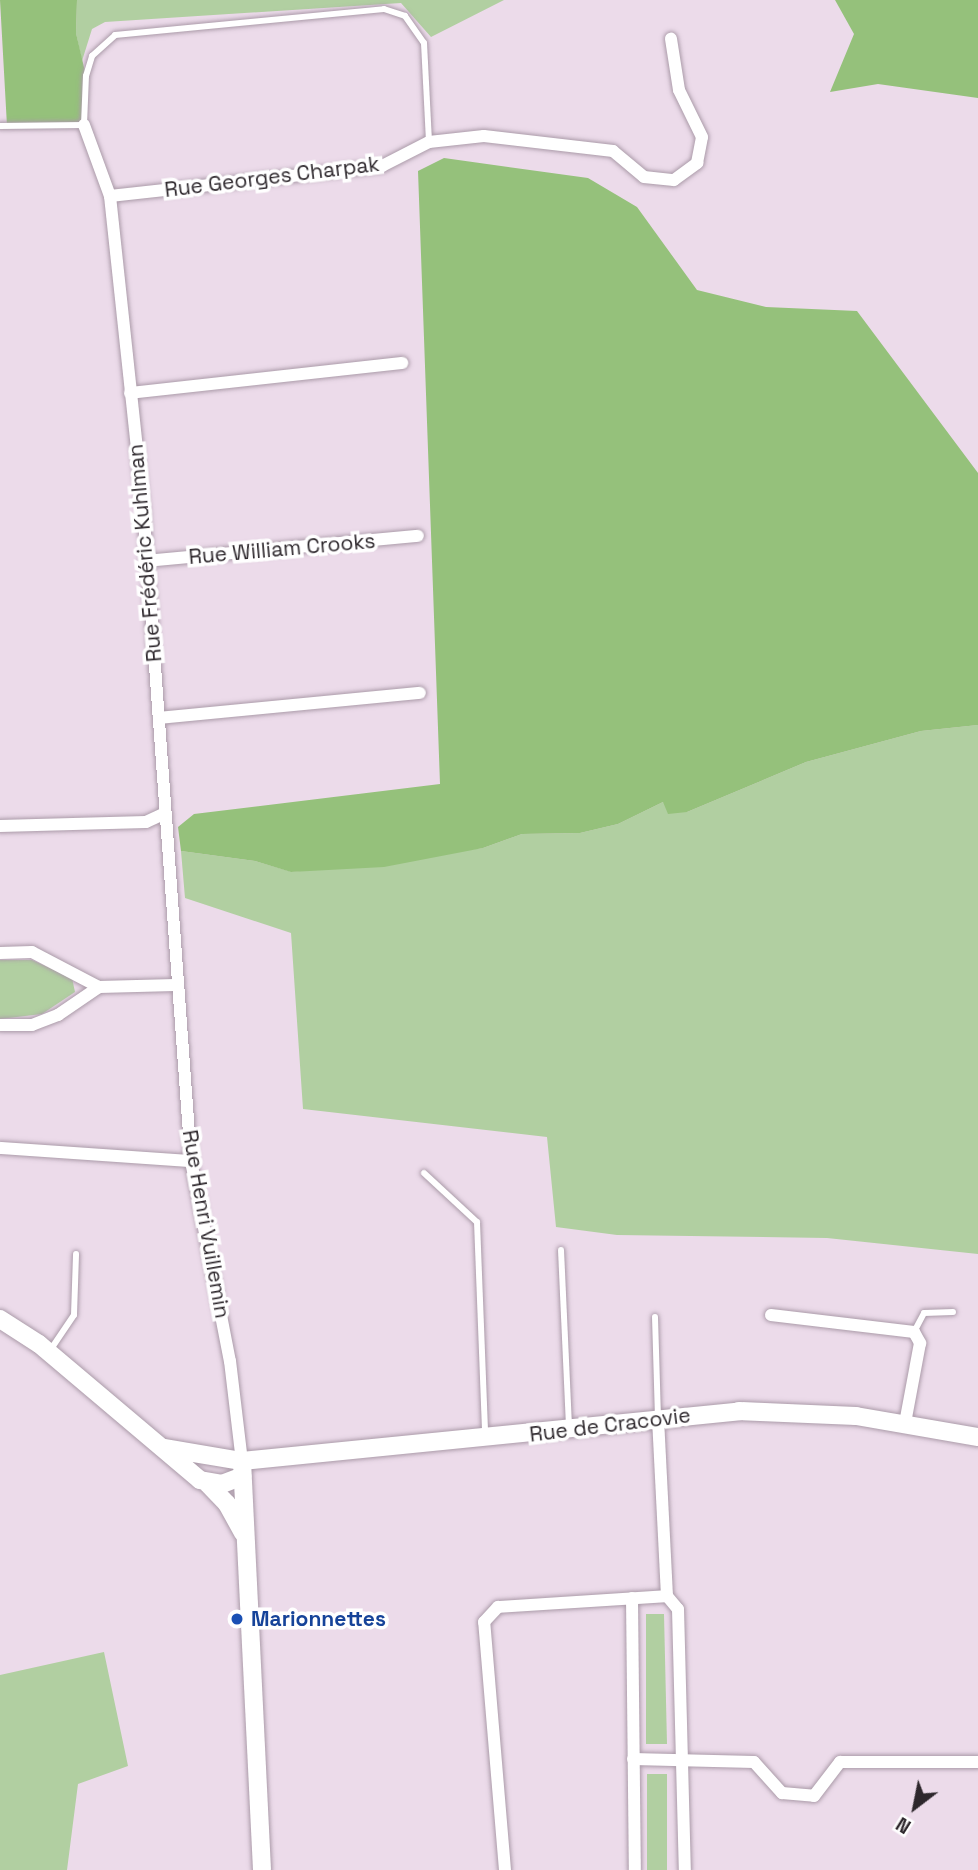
<!DOCTYPE html>
<html>
<head>
<meta charset="utf-8">
<style>
  body { margin:0 }
  #map { position:relative; width:978px; height:1870px; overflow:hidden; background:#ecdbea; font-family:"Space Grotesk",sans-serif }
  div>[style] { position:absolute }
  [style*='--x'] { left:calc(var(--x)*1px); top:calc(var(--y)*1px); width:calc(var(--w)*1px); rotate:calc(var(--a)*1deg) }
  .green>* { inset:0; background:#b1cfa1; transform-origin:0 0 }
  .forest>* { inset:0; background:#95c17b }
  .roads { filter:drop-shadow(0 0 2px #ab9ba9) drop-shadow(0 0 2px #ab9ba9) }
  .lane>* { height:6px; margin:-3px; padding:0 3px; transform-origin:3px; border-radius:3px; background:#fff }
  .street>* { height:12px; margin:-6px; padding:0 6px; transform-origin:6px; border-radius:6px; background:#fff }
  .secondary>* { height:18px; margin:-9px; padding:0 9px; transform-origin:9px; border-radius:9px; background:#fff }
  .dots>* { width:19px; height:19px; translate:-50% -50%; box-sizing:border-box; border:4px solid #fff; border-radius:50% }
  span { translate:-50% -50%; white-space:nowrap; text-align:center; line-height:1.15; -webkit-text-stroke:7px #fff; paint-order:stroke }
  .street-label { font-size:21px; color:#2d272c }
  .transit-label { font-size:21px; color:#164399; font-weight:700 }
  .left { translate:0 -50%; text-align:left }
  .north { position:absolute; left:880px; top:1772px; width:70px; height:70px; -webkit-text-stroke:5px #fff; paint-order:stroke; rotate:212deg; font-size:19px; font-weight:700; line-height:28px; text-align:center; color:#2d272c }
  .north::after { content:''; display:block; margin:auto; width:24px; height:32px; background:#2d272c; clip-path:polygon(50% 0,100% 100%,50% 72%,0 100%) }
</style>
</head>
<body>
<div id="map">
  <div class="green">
    <div style="clip-path:polygon(77px 0,504px 0,431px 37px,401px 3px,105px 22px,92px 29px,82px 61px,76px 33px)"></div>
    <div style="clip-path:polygon(978px 725px,978px 1254px,827px 1238px,617px 1235px,556px 1227px,547px 1137px,303px 1109px,291px 933px,185px 898px,181px 851px,255px 861px,292px 872px,483px 848px,522px 834px,580px 833px,618px 824px,663px 802px,687px 812px,806px 762px,921px 731px)"></div>
    <div style="clip-path:polygon(0 960px,32px 960px,72px 978px,75px 992px,42px 1014px,0 1019px)"></div>
    <div style="clip-path:polygon(646px 1614px,664px 1614px,667px 1744px,646px 1744px)"></div>
    <div style="clip-path:polygon(104px 1652px,128px 1766px,78px 1784px,67px 1870px,0 1870px,0 1675px)"></div>
    <div style="left:647px;top:1774px;width:20px;height:96px"></div>
  </div>
  <div class="forest">
    <div style="clip-path:polygon(0 0,77px 0,76px 33px,86px 76px,84px 125px,7px 126px)"></div>
    <div style="clip-path:polygon(835px 0,978px 0,978px 98px,878px 84px,830px 92px,854px 34px)"></div>
    <div style="clip-path:polygon(444px 158px,588px 178px,637px 207px,697px 290px,766px 307px,857px 311px,978px 473px,978px 725px,921px 731px,806px 762px,687px 812px,668px 814px,663px 802px,618px 824px,580px 833px,522px 834px,483px 848px,384px 867px,291px 872px,255px 861px,181px 851px,178px 827px,194px 814px,440px 784px,418px 171px)"></div>
  </div>
  <div class="roads">
    <div class="lane">
      <div style="--x:0;--y:126;--w:84;--a:-0.7"></div>
      <div style="--x:84;--y:125;--w:49;--a:-87.7"></div>
      <div style="--x:86;--y:76;--w:21;--a:-73"></div>
      <div style="--x:92;--y:56;--w:31;--a:-42"></div>
      <div style="--x:115;--y:35;--w:270;--a:-5.5"></div>
      <div style="--x:384;--y:9;--w:22;--a:18"></div>
      <div style="--x:405;--y:16;--w:33;--a:55"></div>
      <div style="--x:424;--y:43;--w:99;--a:87.1"></div>
      <div style="--x:424;--y:1173;--w:72;--a:42.8"></div>
      <div style="--x:477;--y:1222;--w:211;--a:87.8"></div>
      <div style="--x:561;--y:1250;--w:175;--a:87.4"></div>
      <div style="--x:655;--y:1317;--w:100;--a:88.3"></div>
      <div style="--x:914;--y:1332;--w:21;--a:-62"></div>
      <div style="--x:924;--y:1313;--w:29;--a:-2"></div>
      <div style="--x:51;--y:1349;--w:41;--a:-55.9"></div>
      <div style="--x:74;--y:1315;--w:61;--a:-88.1"></div>
    </div>
    <div class="street">
      <div style="--x:84;--y:125;--w:76;--a:69.9"></div>
      <div style="--x:110;--y:196;--w:321;--a:83.9"></div>
      <div style="--x:144;--y:515;--w:648;--a:85.84"></div>
      <div style="--x:191;--y:1161;--w:204;--a:79"></div>
      <div style="--x:230;--y:1361;--w:101;--a:83.2"></div>
      <div style="--x:110;--y:196;--w:274;--a:-6.3"></div>
      <div style="--x:382;--y:166;--w:53;--a:-27.1"></div>
      <div style="--x:429;--y:142;--w:55;--a:-6.2"></div>
      <div style="--x:484;--y:136;--w:130;--a:6.6"></div>
      <div style="--x:613;--y:151;--w:40;--a:40"></div>
      <div style="--x:644;--y:177;--w:30;--a:6"></div>
      <div style="--x:674;--y:180;--w:29;--a:-36"></div>
      <div style="--x:697;--y:163;--w:26;--a:-79"></div>
      <div style="--x:702;--y:137;--w:52;--a:-116.1"></div>
      <div style="--x:679;--y:90;--w:52;--a:-98.9"></div>
      <div style="--x:130;--y:393;--w:274;--a:-6.3"></div>
      <div style="--x:146;--y:561;--w:273;--a:-5.3"></div>
      <div style="--x:159;--y:718;--w:262;--a:-5.5"></div>
      <div style="--x:0;--y:826;--w:146;--a:-1.6"></div>
      <div style="--x:146;--y:822;--w:19;--a:-25"></div>
      <div style="--x:0;--y:953;--w:32;--a:-2"></div>
      <div style="--x:32;--y:952;--w:76;--a:27.6"></div>
      <div style="--x:99;--y:987;--w:76;--a:-1.5"></div>
      <div style="--x:0;--y:1025;--w:32;--a:0"></div>
      <div style="--x:32;--y:1025;--w:28;--a:-21"></div>
      <div style="--x:58;--y:1015;--w:50;--a:-34.3"></div>
      <div style="--x:0;--y:1148;--w:191;--a:3.9"></div>
      <div style="--x:771;--y:1315;--w:144;--a:6.8"></div>
      <div style="--x:914;--y:1332;--w:13;--a:61"></div>
      <div style="--x:920;--y:1343;--w:81;--a:100.6"></div>
      <div style="--x:667;--y:1596;--w:17;--a:50"></div>
      <div style="--x:678;--y:1609;--w:261;--a:88.5"></div>
      <div style="--x:632;--y:1598;--w:272;--a:89.4"></div>
      <div style="--x:633;--y:1759;--w:121;--a:1.4"></div>
      <div style="--x:754;--y:1762;--w:42;--a:47.9"></div>
      <div style="--x:782;--y:1793;--w:32;--a:5"></div>
      <div style="--x:814;--y:1796;--w:43;--a:-52.6"></div>
      <div style="--x:840;--y:1762;--w:138;--a:0"></div>
      <div style="--x:505;--y:1870;--w:249;--a:-94.8"></div>
      <div style="--x:484;--y:1622;--w:21;--a:-47"></div>
      <div style="--x:498;--y:1607;--w:169;--a:-3.7"></div>
      <div style="--x:667;--y:1596;--w:179;--a:-92.9"></div>
    </div>
    <div class="secondary">
      <div style="--x:0;--y:1319;--w:46;--a:32.7"></div>
      <div style="--x:39;--y:1344;--w:211;--a:40.2"></div>
      <div style="--x:200;--y:1480;--w:22;--a:10"></div>
      <div style="--x:222;--y:1484;--w:22;--a:-21"></div>
      <div style="--x:164;--y:1448;--w:79;--a:9.5"></div>
      <div style="--x:242;--y:1461;--w:500;--a:-5.7"></div>
      <div style="--x:739;--y:1411;--w:117;--a:2.4"></div>
      <div style="--x:856;--y:1416;--w:124;--a:9.8"></div>
      <div style="--x:242;--y:1461;--w:409;--a:87.2"></div>
      <div style="--x:208;--y:1484;--w:28;--a:46"></div>
      <div style="--x:227;--y:1504;--w:33;--a:61"></div>
    </div>
  </div>
  <div class="dots">
    <div style="left:237px;top:1619px;background:#1a4fb4"></div>
  </div>
  <div class="street-label">
    <span style="left:272px;top:177px;rotate:-7deg">Rue Georges Charpak</span>
    <span style="left:282px;top:549px;rotate:-5deg">Rue William Crooks</span>
    <span style="left:145px;top:553px;rotate:-95deg">Rue Frédéric Kuhlman</span>
    <span style="left:206px;top:1224px;rotate:80deg">Rue Henri Vuillemin</span>
    <span style="left:610px;top:1425px;rotate:-7deg">Rue de Cracovie</span>
  </div>
  <div class="transit-label">
    <span class="left" style="left:251px;top:1619px">Marionnettes</span>
  </div>
  <div class="north">N</div>
</div>
</body>
</html>
